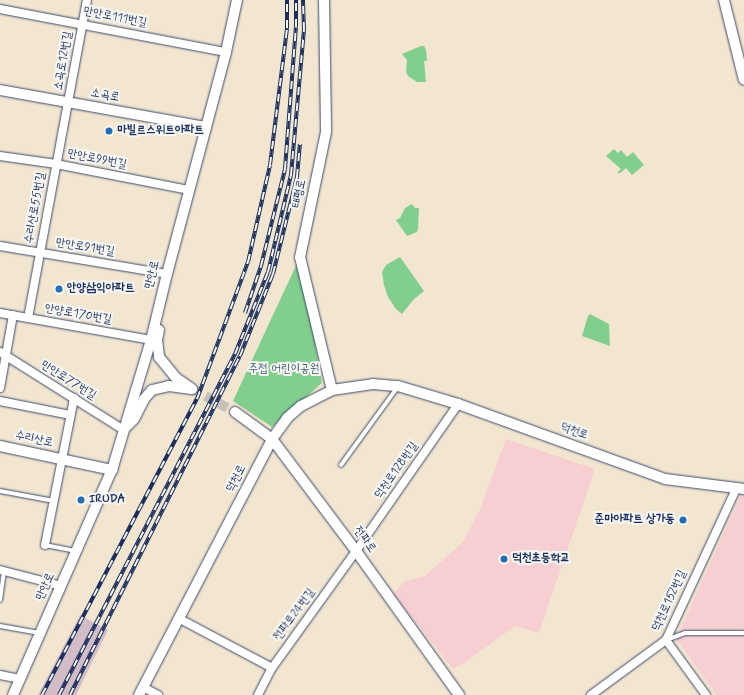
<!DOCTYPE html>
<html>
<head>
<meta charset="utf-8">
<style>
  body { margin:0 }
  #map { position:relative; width:744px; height:695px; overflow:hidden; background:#f2e6d0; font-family:Mynerve,"Poor Story",sans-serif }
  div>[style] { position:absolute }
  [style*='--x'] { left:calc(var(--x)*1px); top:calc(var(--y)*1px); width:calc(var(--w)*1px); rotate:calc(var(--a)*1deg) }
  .built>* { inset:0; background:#f7cfd3 }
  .industrial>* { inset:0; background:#d2bdc7 }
  .green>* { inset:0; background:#82cf8d }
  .tertiary-tunnel>* { height:10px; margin-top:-5px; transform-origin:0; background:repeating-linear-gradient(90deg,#c7c1b9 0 10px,transparent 0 15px) }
  .roads { filter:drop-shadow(0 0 1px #3b4a6f) drop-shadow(0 0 1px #3b4a6f) }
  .service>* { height:4px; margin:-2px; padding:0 2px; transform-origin:2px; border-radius:2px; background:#fff }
  .minor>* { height:8px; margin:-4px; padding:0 4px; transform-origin:4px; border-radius:4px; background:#fff }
  .tertiary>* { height:10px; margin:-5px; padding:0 5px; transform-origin:5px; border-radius:5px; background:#fff }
  .rail>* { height:4px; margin-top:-2px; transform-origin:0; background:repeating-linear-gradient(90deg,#f6f6f2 0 8px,#1b2f5e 0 16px); box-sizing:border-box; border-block:1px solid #1b2f5e }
  .dots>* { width:11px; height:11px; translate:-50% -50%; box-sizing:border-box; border:2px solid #f6f6f2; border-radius:50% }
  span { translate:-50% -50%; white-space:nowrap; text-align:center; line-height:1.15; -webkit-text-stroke:4px #f6f6f2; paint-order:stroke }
  .street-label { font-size:12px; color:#1b2f5e }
  .poi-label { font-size:12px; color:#1b2f5e; font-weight:700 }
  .left { translate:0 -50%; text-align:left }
  .right { translate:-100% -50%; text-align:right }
  .park-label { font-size:12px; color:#35576a }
</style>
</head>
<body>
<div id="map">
  <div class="built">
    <div style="clip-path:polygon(506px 439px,595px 469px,539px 633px,515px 626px,464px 663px,453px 669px,393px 594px,405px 581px,425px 576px,463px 542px,480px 509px)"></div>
    <div style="clip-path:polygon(741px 495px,744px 495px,744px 695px,717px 695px,676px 639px)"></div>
  </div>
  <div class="industrial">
    <div style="clip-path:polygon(80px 615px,108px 630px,76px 695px,38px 695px)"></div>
  </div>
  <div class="green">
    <div style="clip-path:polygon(421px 46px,424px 46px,426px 50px,427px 61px,424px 61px,426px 82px,417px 82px,408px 76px,406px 72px,407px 60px,402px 54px)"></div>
    <div style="clip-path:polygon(614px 149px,618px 153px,621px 150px,627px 157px,633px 152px,644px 165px,632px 175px,626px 168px,619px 174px,618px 172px,621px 169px,606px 156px)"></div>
    <div style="clip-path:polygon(412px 204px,415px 208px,419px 208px,418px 229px,417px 232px,407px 236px,396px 220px,400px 218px,405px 208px)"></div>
    <div style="clip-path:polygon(300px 257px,322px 383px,272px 427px,233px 401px)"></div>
    <div style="clip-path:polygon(400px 257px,424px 291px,413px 300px,402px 314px,396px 309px,388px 297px,384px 285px,382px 272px,386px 265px)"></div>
    <div style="clip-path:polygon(590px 314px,609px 324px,610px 346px,582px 336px,588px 316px)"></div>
  </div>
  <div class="tertiary-tunnel">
    <div style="--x:192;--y:389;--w:49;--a:28.1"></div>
  </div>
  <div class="roads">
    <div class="service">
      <div style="--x:341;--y:465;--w:95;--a:-54"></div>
      <div style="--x:0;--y:491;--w:55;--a:10.5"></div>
      <div style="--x:45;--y:545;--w:32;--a:11"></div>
      <div style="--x:0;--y:600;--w:29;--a:-82"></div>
      <div style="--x:0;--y:626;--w:40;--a:10"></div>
      <div style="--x:666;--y:640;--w:20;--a:-20"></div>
      <div style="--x:685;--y:633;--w:59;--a:0"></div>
    </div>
    <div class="minor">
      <div style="--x:0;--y:9;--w:230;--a:10.8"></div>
      <div style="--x:0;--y:156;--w:57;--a:8.1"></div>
      <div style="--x:56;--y:164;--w:136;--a:11.1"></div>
      <div style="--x:0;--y:246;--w:169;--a:9.5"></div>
      <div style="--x:0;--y:313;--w:153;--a:10.1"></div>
      <div style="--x:28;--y:318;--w:323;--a:-79.5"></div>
      <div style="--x:0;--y:352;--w:146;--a:32.2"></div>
      <div style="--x:0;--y:388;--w:74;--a:-79.9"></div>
      <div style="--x:0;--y:401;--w:71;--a:11.3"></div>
      <div style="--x:45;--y:545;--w:150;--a:-78.8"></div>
      <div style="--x:0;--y:570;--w:63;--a:14.7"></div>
      <div style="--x:180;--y:619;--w:104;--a:28"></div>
      <div style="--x:666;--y:640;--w:68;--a:54"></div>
      <div style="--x:0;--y:675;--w:20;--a:11"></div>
      <div style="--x:143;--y:687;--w:17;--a:28"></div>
      <div style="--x:258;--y:695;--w:30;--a:-63"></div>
      <div style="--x:272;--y:668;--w:144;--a:-54.3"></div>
      <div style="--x:356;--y:551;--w:179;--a:-55.2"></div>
      <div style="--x:591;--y:695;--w:93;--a:-36.3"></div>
      <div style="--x:666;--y:640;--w:166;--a:-65.1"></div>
    </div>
    <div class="tertiary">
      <div style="--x:324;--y:0;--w:132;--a:89.1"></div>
      <div style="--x:326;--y:132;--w:128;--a:101.7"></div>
      <div style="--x:300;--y:257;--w:137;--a:76.5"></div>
      <div style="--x:724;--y:0;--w:82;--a:76"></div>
      <div style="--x:0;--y:90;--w:209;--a:10.2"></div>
      <div style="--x:159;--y:330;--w:10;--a:101"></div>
      <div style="--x:157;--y:340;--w:17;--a:83"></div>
      <div style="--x:159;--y:357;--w:26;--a:51"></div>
      <div style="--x:175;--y:377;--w:21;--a:35"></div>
      <div style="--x:235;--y:412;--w:46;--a:36.1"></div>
      <div style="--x:272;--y:439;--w:140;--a:53.1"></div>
      <div style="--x:356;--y:551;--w:177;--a:54.4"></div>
      <div style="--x:126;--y:427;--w:11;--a:-45"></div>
      <div style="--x:134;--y:419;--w:22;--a:-63"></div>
      <div style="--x:144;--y:399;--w:12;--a:-48"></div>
      <div style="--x:152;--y:390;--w:17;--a:-13"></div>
      <div style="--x:169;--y:386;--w:21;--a:8"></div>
      <div style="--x:0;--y:446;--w:115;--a:12.1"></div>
      <div style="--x:13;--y:695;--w:246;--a:-66.3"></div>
      <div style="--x:112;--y:470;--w:136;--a:-73.3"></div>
      <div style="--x:151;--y:340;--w:68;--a:-76.4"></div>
      <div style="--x:167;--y:274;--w:230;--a:-75.1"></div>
      <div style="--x:226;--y:52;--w:53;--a:-78.1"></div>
      <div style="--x:139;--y:695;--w:288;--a:-62.5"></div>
      <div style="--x:272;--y:439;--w:26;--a:-54"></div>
      <div style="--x:287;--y:418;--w:18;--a:-41"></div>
      <div style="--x:301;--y:406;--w:35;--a:-27"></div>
      <div style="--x:332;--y:390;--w:41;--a:-8.3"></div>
      <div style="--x:373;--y:384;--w:25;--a:5"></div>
      <div style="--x:398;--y:386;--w:63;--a:16.7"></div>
      <div style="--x:458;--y:404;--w:220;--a:19.9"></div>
      <div style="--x:665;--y:479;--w:80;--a:7.2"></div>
    </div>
  </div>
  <div class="rail">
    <div style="--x:245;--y:313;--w:50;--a:-71.2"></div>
    <div style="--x:261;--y:266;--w:100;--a:-76.1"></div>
    <div style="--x:285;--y:169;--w:142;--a:-85.6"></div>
    <div style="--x:296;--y:27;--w:27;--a:-90"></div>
    <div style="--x:42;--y:695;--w:334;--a:-62.4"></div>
    <div style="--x:197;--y:399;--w:146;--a:-69.6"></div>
    <div style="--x:248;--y:262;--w:99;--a:-77.2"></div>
    <div style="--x:270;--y:165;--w:138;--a:-82.9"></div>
    <div style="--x:287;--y:28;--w:28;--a:-90"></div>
    <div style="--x:59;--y:695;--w:384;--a:-62.7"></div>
    <div style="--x:235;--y:354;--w:88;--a:-68.1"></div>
    <div style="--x:268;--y:272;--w:100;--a:-76.7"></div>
    <div style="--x:291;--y:175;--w:146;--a:-84.9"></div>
    <div style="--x:304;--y:30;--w:30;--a:-92"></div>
    <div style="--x:70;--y:695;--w:379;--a:-63.4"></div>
    <div style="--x:240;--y:356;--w:88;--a:-68.1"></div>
    <div style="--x:273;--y:274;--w:100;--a:-76.1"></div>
    <div style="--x:297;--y:177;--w:33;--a:-85"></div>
  </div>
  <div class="dots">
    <div style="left:109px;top:131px;background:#1f6fb2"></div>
    <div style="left:59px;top:289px;background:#1f6fb2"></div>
    <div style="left:81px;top:500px;background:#1f6fb2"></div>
    <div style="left:683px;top:520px;background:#1f6fb2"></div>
    <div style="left:504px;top:559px;background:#1f6fb2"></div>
  </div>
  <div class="street-label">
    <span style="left:115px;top:18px;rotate:11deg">만안로111번길</span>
    <span style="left:64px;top:61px;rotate:-80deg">소곡로12번길</span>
    <span style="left:105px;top:96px;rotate:10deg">소곡로</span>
    <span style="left:97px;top:160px;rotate:11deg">만안로99번길</span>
    <span style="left:300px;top:194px;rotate:-78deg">태평로</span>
    <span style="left:36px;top:208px;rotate:-80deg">수리산로55번길</span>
    <span style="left:85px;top:248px;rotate:9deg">만안로91번길</span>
    <span style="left:153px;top:275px;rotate:-76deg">만안로</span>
    <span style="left:78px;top:315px;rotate:10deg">안양로170번길</span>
    <span style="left:68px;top:381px;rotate:32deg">만안로77번길</span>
    <span style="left:574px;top:432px;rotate:20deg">덕천로</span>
    <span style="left:34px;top:440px;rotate:12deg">수리산로</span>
    <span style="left:397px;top:471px;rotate:-55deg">덕천로128번길</span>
    <span style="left:237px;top:479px;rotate:-63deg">덕천로</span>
    <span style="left:364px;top:540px;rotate:54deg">전파로</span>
    <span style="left:46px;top:587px;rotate:-66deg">만안로</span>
    <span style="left:670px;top:601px;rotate:-65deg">덕천로152번길</span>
    <span style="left:295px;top:615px;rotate:-54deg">전파로24번길</span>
  </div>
  <div class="poi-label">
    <span class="left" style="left:117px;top:131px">마빌르스위트아파트</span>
    <span class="left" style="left:67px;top:289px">안양삼익아파트</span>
    <span class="left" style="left:89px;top:500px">IRUDA</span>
    <span class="right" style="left:675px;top:520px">준마아파트 상가동</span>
    <span class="left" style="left:512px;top:559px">덕천초등학교</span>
  </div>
  <div class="park-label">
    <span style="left:284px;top:370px">주접 어린이공원</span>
  </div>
</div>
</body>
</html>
